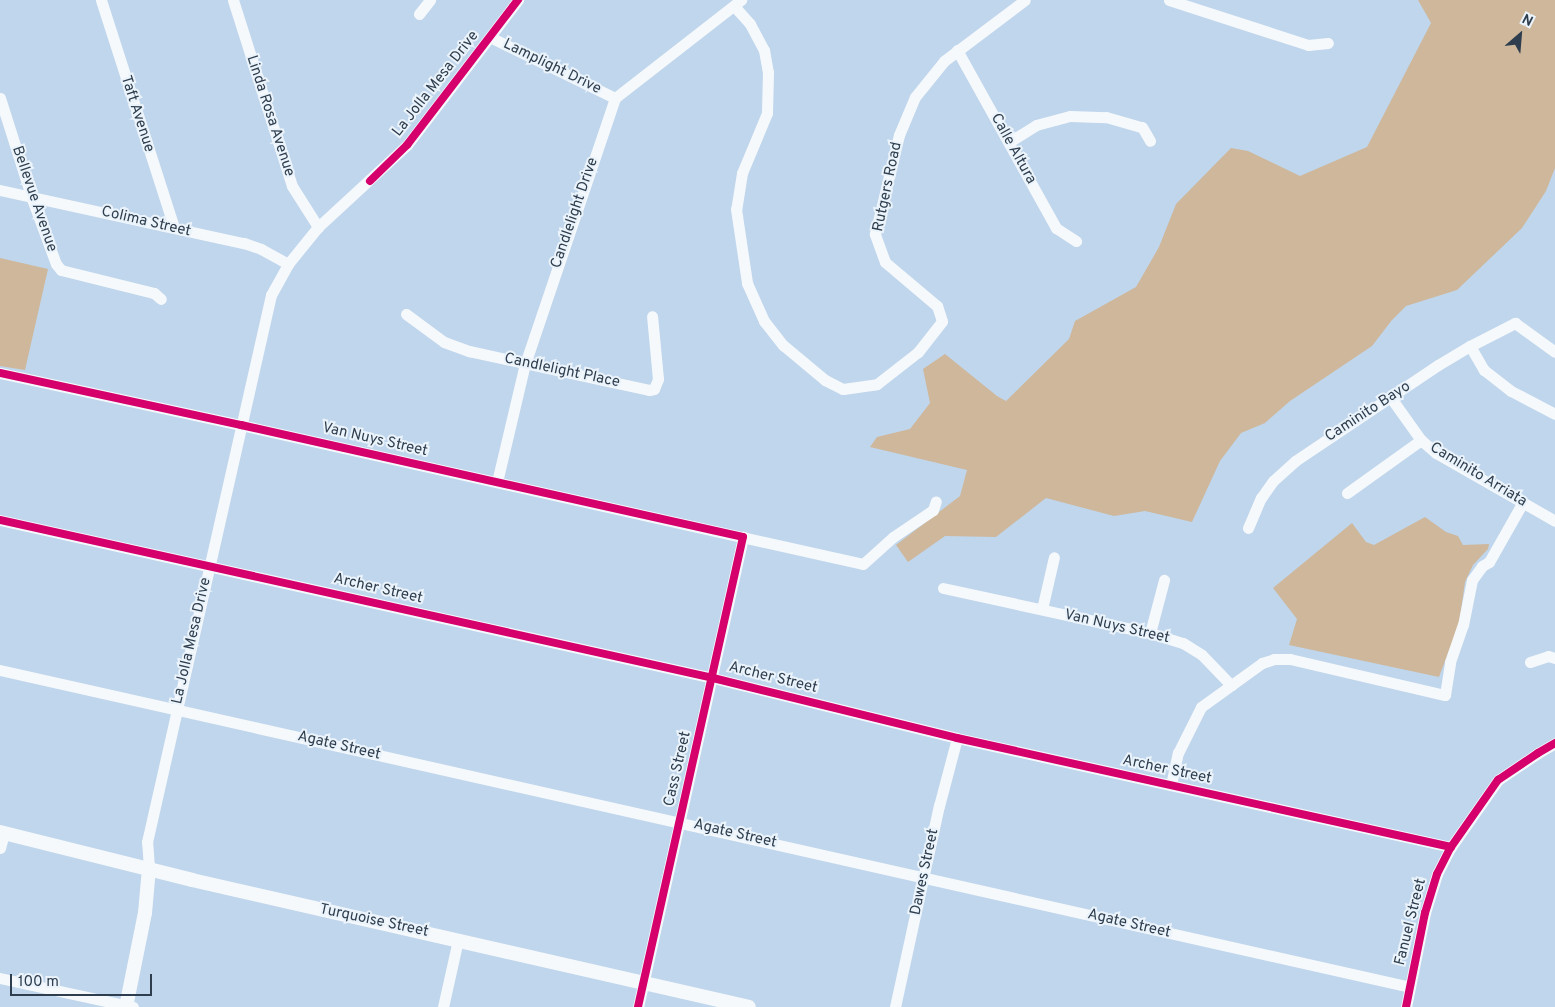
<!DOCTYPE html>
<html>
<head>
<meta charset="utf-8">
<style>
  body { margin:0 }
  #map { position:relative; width:1555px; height:1007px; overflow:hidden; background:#c0d6ec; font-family:Overpass,sans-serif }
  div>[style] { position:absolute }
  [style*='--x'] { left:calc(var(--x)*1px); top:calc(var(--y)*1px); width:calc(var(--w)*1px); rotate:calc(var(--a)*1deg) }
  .green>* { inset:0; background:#ceb79a }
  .minor>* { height:11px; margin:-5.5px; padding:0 5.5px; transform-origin:5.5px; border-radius:5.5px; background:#f6f9fc }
  .major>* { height:14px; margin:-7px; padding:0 7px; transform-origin:7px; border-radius:7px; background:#f6f9fc }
  .cycleway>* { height:8px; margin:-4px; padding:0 4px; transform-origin:4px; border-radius:4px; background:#d6006c }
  span { translate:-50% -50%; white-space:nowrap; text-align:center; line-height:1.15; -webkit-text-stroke:4px #ebf3fb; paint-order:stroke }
  .street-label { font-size:15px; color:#2e3e4e }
  .north { position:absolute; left:1495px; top:10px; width:50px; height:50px; -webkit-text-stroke:4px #ebf3fb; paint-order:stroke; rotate:27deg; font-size:14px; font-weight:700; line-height:20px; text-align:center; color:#2e3e4e }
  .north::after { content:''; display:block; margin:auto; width:18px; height:22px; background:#2e3e4e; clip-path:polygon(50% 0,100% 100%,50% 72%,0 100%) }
  .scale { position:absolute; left:10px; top:974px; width:142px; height:22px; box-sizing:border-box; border:2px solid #2e3e4e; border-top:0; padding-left:6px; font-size:15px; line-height:18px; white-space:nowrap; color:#2e3e4e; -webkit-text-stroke:4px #ebf3fb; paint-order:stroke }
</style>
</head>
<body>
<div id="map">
  <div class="green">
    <div style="clip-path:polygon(1418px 0,1555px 0,1555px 168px,1546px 191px,1522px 228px,1457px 290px,1406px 306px,1392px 320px,1372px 346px,1290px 401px,1265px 423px,1241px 433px,1220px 461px,1192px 522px,1145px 511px,1114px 516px,1046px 498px,996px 537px,945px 536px,908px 562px,896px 545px,960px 496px,967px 470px,870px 447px,877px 437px,910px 429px,930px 403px,923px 369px,945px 354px,997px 396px,1006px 401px,1069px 339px,1075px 321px,1136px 287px,1159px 247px,1176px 204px,1231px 148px,1248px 151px,1300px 176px,1367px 147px,1431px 23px)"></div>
    <div style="clip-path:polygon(0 258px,48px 269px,25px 370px,0 366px)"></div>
    <div style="clip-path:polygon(1425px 517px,1446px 532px,1458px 536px,1463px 545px,1489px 544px,1488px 549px,1473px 565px,1465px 582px,1459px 624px,1439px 677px,1289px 645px,1297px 619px,1273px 588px,1352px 523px,1366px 542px,1374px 545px)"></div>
  </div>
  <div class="minor">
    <div style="--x:101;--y:0;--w:239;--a:72.2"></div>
    <div style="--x:233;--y:0;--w:195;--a:72.4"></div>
    <div style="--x:292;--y:186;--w:49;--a:57.6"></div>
    <div style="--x:1169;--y:0;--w:146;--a:17.9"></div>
    <div style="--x:1308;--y:45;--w:20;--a:-6"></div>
    <div style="--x:734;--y:6;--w:24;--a:48"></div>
    <div style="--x:750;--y:24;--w:30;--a:62"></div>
    <div style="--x:764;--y:50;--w:22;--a:80"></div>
    <div style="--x:768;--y:72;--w:41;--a:91.4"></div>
    <div style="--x:767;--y:113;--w:65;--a:112.6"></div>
    <div style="--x:742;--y:173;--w:36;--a:99"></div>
    <div style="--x:736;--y:209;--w:75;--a:81.5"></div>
    <div style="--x:747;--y:283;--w:42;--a:65.9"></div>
    <div style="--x:764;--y:321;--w:31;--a:52"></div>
    <div style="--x:783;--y:345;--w:55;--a:39.8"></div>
    <div style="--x:825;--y:380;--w:20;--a:27"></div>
    <div style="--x:843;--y:389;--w:34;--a:-8"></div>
    <div style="--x:877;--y:384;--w:52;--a:-38"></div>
    <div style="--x:918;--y:352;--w:39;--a:-52"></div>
    <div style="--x:942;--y:321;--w:16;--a:-108"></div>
    <div style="--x:937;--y:306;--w:68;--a:-139.8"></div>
    <div style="--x:885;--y:262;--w:30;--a:-110"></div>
    <div style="--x:875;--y:234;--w:102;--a:-76.4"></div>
    <div style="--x:899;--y:135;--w:41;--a:-67.2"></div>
    <div style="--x:915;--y:97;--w:46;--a:-51.1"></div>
    <div style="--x:944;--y:61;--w:101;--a:-37"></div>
    <div style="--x:419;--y:14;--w:18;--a:-52"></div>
    <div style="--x:490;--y:37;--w:139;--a:26"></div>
    <div style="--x:957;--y:50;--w:204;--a:60.9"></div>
    <div style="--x:1056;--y:228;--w:24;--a:33"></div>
    <div style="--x:0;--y:98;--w:103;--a:72.4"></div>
    <div style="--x:31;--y:196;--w:72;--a:69.8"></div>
    <div style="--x:56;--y:264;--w:8;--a:50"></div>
    <div style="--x:61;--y:270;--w:96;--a:13.9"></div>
    <div style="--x:154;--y:293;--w:9;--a:41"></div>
    <div style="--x:1009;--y:142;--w:32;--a:-32"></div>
    <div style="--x:1036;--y:125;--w:35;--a:-15"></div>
    <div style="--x:1070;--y:116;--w:36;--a:2"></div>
    <div style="--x:1106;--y:117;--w:37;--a:16"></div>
    <div style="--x:1142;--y:127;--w:16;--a:60"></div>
    <div style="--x:0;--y:190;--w:250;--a:12.3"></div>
    <div style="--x:244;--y:243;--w:18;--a:19"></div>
    <div style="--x:261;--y:249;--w:31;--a:29"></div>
    <div style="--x:406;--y:314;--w:47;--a:36.4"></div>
    <div style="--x:444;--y:342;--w:27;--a:20"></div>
    <div style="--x:469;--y:351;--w:184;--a:12.2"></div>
    <div style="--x:649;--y:390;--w:5;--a:-11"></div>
    <div style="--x:654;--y:389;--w:11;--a:-68"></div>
    <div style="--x:658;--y:379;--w:63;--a:-95.4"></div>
    <div style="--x:1470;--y:346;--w:28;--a:60"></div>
    <div style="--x:1484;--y:370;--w:34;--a:38"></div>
    <div style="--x:1511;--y:391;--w:50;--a:27.6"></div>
    <div style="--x:0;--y:373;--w:247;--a:12.2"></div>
    <div style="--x:241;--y:425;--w:637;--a:12.6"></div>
    <div style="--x:863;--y:564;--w:40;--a:-42"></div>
    <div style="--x:893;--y:537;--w:48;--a:-34"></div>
    <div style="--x:933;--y:510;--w:9;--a:-72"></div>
    <div style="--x:1391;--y:398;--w:52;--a:54.5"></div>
    <div style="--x:1421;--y:440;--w:20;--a:41"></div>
    <div style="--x:1436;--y:453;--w:137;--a:29.7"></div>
    <div style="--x:497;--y:482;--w:121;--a:-76.7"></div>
    <div style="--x:525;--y:364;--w:281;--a:-71.3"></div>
    <div style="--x:615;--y:98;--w:160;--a:-37.9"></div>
    <div style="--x:1347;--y:493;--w:91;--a:-35.6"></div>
    <div style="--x:0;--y:520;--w:730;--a:12.49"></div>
    <div style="--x:713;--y:678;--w:251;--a:13.8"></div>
    <div style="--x:957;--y:738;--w:506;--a:12.44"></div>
    <div style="--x:1248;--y:528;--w:33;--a:-67"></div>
    <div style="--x:1261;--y:498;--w:21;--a:-55"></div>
    <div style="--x:1273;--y:481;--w:30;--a:-42"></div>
    <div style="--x:1295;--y:461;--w:172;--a:-33.9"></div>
    <div style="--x:1438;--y:365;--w:37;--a:-31"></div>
    <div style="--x:1470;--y:346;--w:51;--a:-27.1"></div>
    <div style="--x:1515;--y:323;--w:49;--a:35.9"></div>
    <div style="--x:943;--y:588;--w:212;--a:12.3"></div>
    <div style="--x:1150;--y:633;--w:34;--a:17"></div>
    <div style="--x:1183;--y:643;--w:22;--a:32"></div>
    <div style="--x:1202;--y:655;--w:42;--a:46"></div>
    <div style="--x:1042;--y:609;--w:53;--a:-77"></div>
    <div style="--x:1150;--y:633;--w:55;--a:-75.2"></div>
    <div style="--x:1530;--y:662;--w:19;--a:-18"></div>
    <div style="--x:1548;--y:656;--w:7;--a:16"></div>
    <div style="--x:0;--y:670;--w:1445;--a:12.67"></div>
    <div style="--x:1171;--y:785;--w:33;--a:-78"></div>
    <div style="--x:1178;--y:753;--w:51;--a:-63.4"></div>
    <div style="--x:1201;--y:707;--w:75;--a:-35.8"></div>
    <div style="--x:1262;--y:663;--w:13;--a:-18"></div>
    <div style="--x:1274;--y:659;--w:16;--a:0"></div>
    <div style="--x:1290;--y:659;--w:159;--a:13.1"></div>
    <div style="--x:1445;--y:695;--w:33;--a:-81"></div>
    <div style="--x:1450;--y:662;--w:39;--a:-71"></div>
    <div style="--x:1463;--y:625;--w:46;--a:-78.7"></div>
    <div style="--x:1472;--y:580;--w:17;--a:-54"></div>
    <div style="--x:1482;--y:566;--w:8;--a:-30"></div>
    <div style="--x:1489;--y:562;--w:69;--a:-60.5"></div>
    <div style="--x:0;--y:848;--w:16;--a:-75"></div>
    <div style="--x:149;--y:868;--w:26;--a:-94"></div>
    <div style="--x:147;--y:842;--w:561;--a:-77.23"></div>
    <div style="--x:271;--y:295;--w:35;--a:-61"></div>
    <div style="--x:288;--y:264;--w:48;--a:-51"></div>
    <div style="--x:318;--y:227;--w:121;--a:-42.7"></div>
    <div style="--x:407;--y:145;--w:183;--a:-52.6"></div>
    <div style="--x:0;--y:978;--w:136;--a:12.3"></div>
    <div style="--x:443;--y:1007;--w:69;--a:-77.4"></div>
    <div style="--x:638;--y:1007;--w:482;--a:-77.4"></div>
    <div style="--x:895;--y:1007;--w:206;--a:-77.7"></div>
    <div style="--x:939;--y:806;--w:70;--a:-75.2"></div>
    <div style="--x:1406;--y:1007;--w:96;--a:-78.6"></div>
    <div style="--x:1425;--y:913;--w:41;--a:-72.9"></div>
    <div style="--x:1437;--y:874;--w:30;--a:-63"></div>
    <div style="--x:1451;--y:847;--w:82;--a:-55"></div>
    <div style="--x:1498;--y:780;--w:48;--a:-34"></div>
    <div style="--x:1538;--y:753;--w:20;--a:-30"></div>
  </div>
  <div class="major">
    <div style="--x:0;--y:832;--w:198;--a:14"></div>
    <div style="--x:192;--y:880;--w:571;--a:12.84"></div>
    <div style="--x:126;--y:1007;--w:96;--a:-78.6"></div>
    <div style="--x:145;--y:913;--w:45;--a:-84.9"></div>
  </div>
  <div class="cycleway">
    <div style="--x:370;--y:181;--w:52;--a:-44.2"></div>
    <div style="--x:407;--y:145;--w:183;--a:-52.6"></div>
    <div style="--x:0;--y:373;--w:247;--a:12.2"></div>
    <div style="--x:241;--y:425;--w:514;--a:12.58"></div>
    <div style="--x:743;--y:537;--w:482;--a:102.6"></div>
    <div style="--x:0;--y:520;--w:730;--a:12.49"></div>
    <div style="--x:713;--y:678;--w:251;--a:13.8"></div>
    <div style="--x:957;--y:738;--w:506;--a:12.44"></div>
    <div style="--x:1406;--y:1007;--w:96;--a:-78.6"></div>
    <div style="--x:1425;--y:913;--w:41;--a:-72.9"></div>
    <div style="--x:1437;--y:874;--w:30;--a:-63"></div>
    <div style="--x:1451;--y:847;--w:82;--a:-55"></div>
    <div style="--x:1498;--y:780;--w:48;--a:-34"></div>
    <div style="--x:1538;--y:753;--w:20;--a:-30"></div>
  </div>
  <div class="street-label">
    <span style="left:552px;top:67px;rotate:26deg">Lamplight Drive</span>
    <span style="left:436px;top:84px;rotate:-52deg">La Jolla Mesa Drive</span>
    <span style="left:137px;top:114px;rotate:72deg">Taft Avenue</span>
    <span style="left:270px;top:116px;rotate:72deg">Linda Rosa Avenue</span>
    <span style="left:1013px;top:149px;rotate:61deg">Calle Altura</span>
    <span style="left:888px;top:187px;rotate:-78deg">Rutgers Road</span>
    <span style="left:34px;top:199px;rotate:71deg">Bellevue Avenue</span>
    <span style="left:575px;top:213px;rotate:-71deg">Candlelight Drive</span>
    <span style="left:146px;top:222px;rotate:13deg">Colima Street</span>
    <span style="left:562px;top:371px;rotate:12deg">Candlelight Place</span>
    <span style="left:1368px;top:412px;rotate:-33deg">Caminito Bayo</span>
    <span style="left:375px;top:440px;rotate:13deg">Van Nuys Street</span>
    <span style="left:1478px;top:475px;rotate:31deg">Caminito Arriata</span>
    <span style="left:378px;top:589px;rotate:13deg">Archer Street</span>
    <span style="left:1117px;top:627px;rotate:13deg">Van Nuys Street</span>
    <span style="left:192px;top:641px;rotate:-77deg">La Jolla Mesa Drive</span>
    <span style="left:773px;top:678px;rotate:14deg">Archer Street</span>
    <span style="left:339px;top:746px;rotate:13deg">Agate Street</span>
    <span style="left:678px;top:769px;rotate:-77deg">Cass Street</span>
    <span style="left:1167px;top:770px;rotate:12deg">Archer Street</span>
    <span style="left:735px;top:834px;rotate:13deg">Agate Street</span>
    <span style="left:925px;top:872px;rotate:-78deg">Dawes Street</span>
    <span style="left:374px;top:921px;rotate:12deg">Turquoise Street</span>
    <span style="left:1411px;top:922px;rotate:-76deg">Fanuel Street</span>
    <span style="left:1129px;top:924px;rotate:13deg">Agate Street</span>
  </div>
  <div class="north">N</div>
  <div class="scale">100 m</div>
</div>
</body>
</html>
